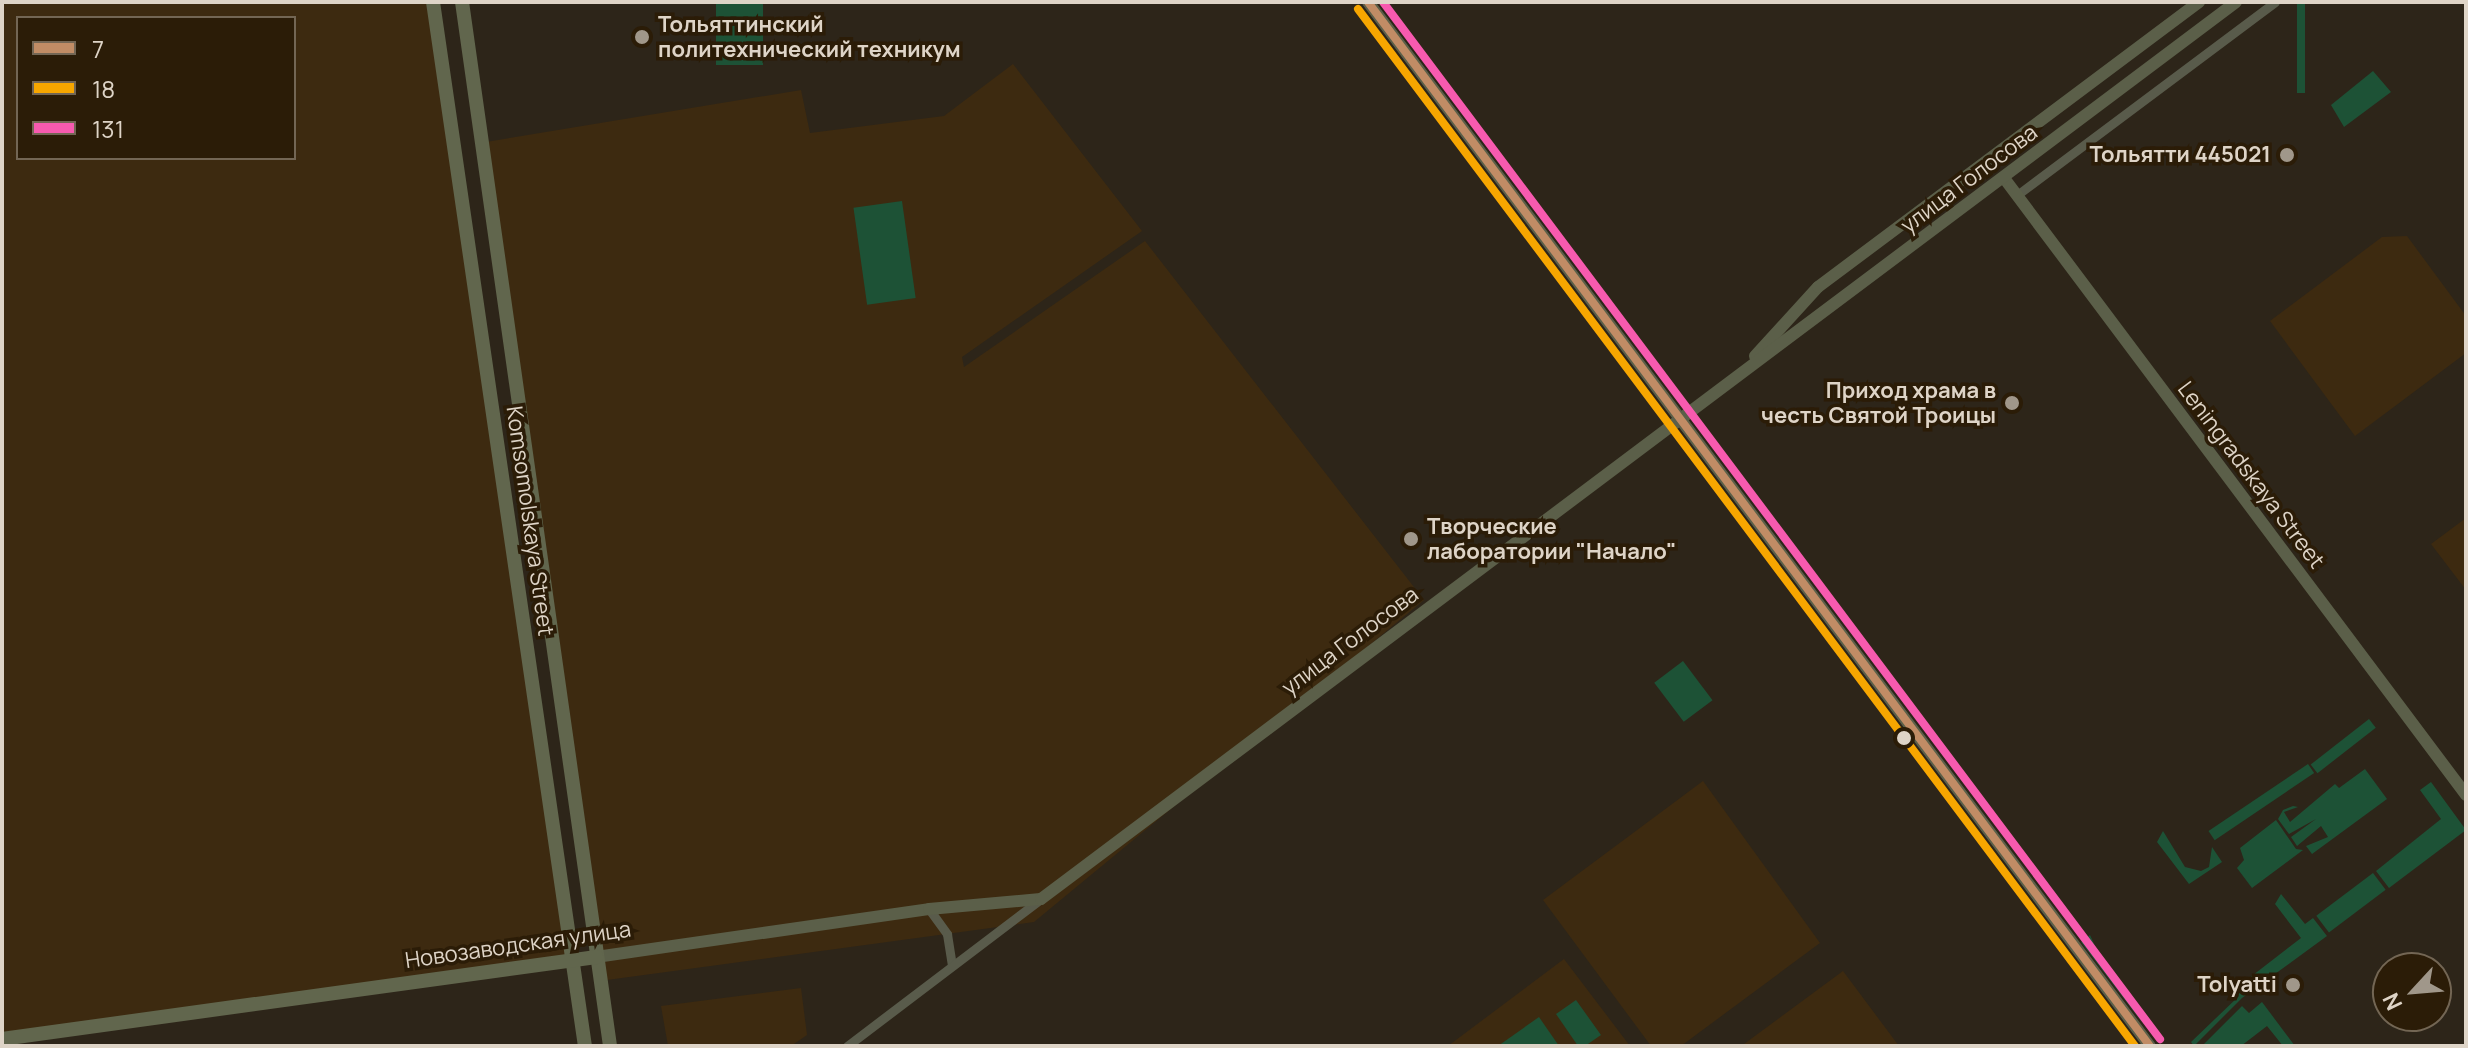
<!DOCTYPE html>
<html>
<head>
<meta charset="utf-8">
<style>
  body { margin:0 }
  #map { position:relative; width:2468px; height:1048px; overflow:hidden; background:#2d2519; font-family:Manrope,sans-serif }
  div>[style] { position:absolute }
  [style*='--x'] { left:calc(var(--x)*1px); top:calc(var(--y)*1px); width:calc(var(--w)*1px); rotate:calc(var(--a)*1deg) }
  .built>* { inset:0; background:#3d2a10 }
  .green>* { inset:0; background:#1d5236; transform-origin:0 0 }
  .street>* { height:9px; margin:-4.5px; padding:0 4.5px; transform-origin:4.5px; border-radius:4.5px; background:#595b4b }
  .secondary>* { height:12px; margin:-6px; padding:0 6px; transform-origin:6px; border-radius:6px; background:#5b5f49 }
  .primary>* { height:14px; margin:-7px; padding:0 7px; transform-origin:7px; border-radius:7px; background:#61664d }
  .bus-1>* { height:8px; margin:-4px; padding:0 4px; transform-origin:4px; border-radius:4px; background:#c18c65 }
  .bus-2>* { height:8px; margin:-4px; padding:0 4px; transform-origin:4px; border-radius:4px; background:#f7a600 }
  .bus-3>* { height:8px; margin:-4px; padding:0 4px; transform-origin:4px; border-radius:4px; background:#f75aaf }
  .dots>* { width:22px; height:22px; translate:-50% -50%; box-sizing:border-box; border:4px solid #2b1c07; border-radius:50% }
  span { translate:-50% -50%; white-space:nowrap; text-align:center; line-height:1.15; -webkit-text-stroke:7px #2b1c07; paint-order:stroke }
  .poi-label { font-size:22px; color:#ded4c7; font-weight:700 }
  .left { translate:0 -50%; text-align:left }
  .right { translate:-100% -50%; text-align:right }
  .street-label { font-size:22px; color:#ded4c7 }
  .frame { position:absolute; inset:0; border:4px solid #ded4c7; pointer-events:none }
  .legend { position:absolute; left:16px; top:16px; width:280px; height:144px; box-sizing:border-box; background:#2b1c07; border:2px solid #736654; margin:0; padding:10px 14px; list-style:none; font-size:24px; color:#ded4c7 }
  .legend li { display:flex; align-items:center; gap:16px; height:40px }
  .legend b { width:40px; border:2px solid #736654 }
  .north { position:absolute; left:2372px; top:952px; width:80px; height:80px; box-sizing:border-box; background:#2b1c07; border:2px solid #736654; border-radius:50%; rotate:244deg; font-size:22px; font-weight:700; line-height:32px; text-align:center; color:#ded4c7 }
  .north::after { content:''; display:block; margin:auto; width:28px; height:36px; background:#a0978a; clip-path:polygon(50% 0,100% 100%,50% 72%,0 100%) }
</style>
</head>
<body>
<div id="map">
  <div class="built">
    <div style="clip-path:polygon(evenodd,2px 2px,430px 2px,572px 960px,2px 1039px,2px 2px,18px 18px,294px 18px,294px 158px,18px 158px,18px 18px)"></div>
    <div style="clip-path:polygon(1013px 64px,1142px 231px,962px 357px,964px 367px,1145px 241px,1424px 600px,1034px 922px,607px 980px,486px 142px,801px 90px,810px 133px,944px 116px)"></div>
    <div style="clip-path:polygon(2407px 236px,2466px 316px,2466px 353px,2355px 436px,2270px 321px,2382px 237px)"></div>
    <div style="clip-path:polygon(2466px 518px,2466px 590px,2431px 544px)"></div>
    <div style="clip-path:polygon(1703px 781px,1820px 943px,1681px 1046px,1651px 1046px,1543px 900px)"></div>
    <div style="clip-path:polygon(1564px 959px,1630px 1046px,1448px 1046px)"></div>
    <div style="clip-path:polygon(1843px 971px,1899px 1046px,1744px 1044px)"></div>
    <div style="clip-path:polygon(801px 988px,807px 1035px,791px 1046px,668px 1046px,661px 1006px)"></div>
  </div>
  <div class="green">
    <div style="left:716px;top:2px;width:47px;height:63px"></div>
    <div style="left:2297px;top:2px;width:8px;height:91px"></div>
    <div style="clip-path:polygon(2373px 71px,2391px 92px,2344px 127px,2331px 105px)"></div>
    <div style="left:902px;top:201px;width:98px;height:49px;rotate:82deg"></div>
    <div style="left:1683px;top:661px;width:49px;height:36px;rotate:53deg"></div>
    <div style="left:2369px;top:719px;width:11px;height:74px;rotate:52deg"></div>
    <div style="left:2308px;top:764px;width:11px;height:120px;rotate:56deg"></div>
    <div style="clip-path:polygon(2365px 769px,2387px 799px,2312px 854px,2306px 846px,2328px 837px,2321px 826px,2297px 846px,2291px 837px,2316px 819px,2289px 834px,2278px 819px,2283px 810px,2293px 806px,2298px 807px,2284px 812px,2290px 822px,2335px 784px,2339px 788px)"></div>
    <div style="clip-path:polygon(2431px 782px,2466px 830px,2389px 888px,2376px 871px,2441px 819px,2420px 790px)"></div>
    <div style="clip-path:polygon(2276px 820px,2296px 849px,2303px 850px,2252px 888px,2237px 868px,2244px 860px,2240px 848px)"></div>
    <div style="clip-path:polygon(2163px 831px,2185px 867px,2201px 871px,2209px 867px,2212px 847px,2222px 862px,2189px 884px,2157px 842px)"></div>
    <div style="left:2373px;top:873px;width:21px;height:71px;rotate:53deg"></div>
    <div style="clip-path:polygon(2281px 894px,2305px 924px,2313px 918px,2327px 936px,2242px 998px,2194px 1046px,2191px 1042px,2239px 996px,2231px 984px,2240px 978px,2244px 982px,2301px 938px,2275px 904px)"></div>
    <div style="clip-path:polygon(2090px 935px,2106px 970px,2144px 1025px,2081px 942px)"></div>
    <div style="clip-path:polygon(1576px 1000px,1601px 1035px,1585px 1046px,1578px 1046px,1556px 1014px)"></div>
    <div style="clip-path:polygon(2262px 1002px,2295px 1046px,2283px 1046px,2267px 1026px,2241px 1046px,2202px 1046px,2242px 1006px,2249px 1013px)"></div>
    <div style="clip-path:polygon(1539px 1017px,1559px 1046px,1498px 1046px)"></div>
  </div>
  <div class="street">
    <div style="--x:2017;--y:195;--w:322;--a:-36.8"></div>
    <div style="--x:929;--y:909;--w:31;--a:54"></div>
    <div style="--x:947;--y:934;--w:30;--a:81"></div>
    <div style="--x:847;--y:1046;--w:243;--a:-37.2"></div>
  </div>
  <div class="secondary">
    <div style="--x:1368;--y:2;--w:1304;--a:53.17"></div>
    <div style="--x:2004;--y:178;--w:771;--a:53.17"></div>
    <div style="--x:1755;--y:356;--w:93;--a:-47.6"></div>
    <div style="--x:1818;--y:287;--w:476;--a:-36.8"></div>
    <div style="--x:596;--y:957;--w:336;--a:-8.2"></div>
    <div style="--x:929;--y:909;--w:112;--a:-5.1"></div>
    <div style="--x:1041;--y:899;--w:1494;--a:-36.89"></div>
  </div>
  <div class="primary">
    <div style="--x:433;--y:2;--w:1055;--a:81.72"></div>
    <div style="--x:462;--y:2;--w:1054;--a:81.93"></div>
    <div style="--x:2;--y:1039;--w:600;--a:-7.86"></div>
  </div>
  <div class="bus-1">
    <div style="--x:1368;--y:2;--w:1304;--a:53.17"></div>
  </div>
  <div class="bus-2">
    <div style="--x:1358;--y:9;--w:1296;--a:53.16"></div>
  </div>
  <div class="bus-3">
    <div style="--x:1383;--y:2;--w:1296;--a:53.16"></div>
  </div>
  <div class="dots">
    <div style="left:642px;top:37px;background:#a0978a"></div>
    <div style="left:2287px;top:155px;background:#a0978a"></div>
    <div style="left:2012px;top:403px;background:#a0978a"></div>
    <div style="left:1411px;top:539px;background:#a0978a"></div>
    <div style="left:1904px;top:738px;background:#ded4c7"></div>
    <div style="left:2293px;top:985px;background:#a0978a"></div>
  </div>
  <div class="poi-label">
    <span class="left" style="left:658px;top:37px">Тольяттинский<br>политехнический техникум</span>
    <span class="right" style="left:2271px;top:155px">Тольятти 445021</span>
    <span class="right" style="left:1996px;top:403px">Приход храма в<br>честь Святой Троицы</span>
    <span class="left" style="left:1427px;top:539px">Творческие<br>лаборатории "Начало"</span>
    <span class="right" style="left:2277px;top:985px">Tolyatti</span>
  </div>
  <div class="street-label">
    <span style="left:1969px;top:179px;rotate:-37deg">улица Голосова</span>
    <span style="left:2251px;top:475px;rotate:53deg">Leningradskaya Street</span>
    <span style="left:530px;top:521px;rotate:82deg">Komsomolskaya Street</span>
    <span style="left:1350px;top:641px;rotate:-37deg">улица Голосова</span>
    <span style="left:518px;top:945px;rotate:-8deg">Новозаводская улица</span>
  </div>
  <div class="frame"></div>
  <ul class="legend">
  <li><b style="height:10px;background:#c18c65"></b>7</li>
  <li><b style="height:10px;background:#f7a600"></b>18</li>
  <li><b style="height:10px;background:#f75aaf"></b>131</li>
  </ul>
  <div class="north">N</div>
</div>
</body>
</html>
